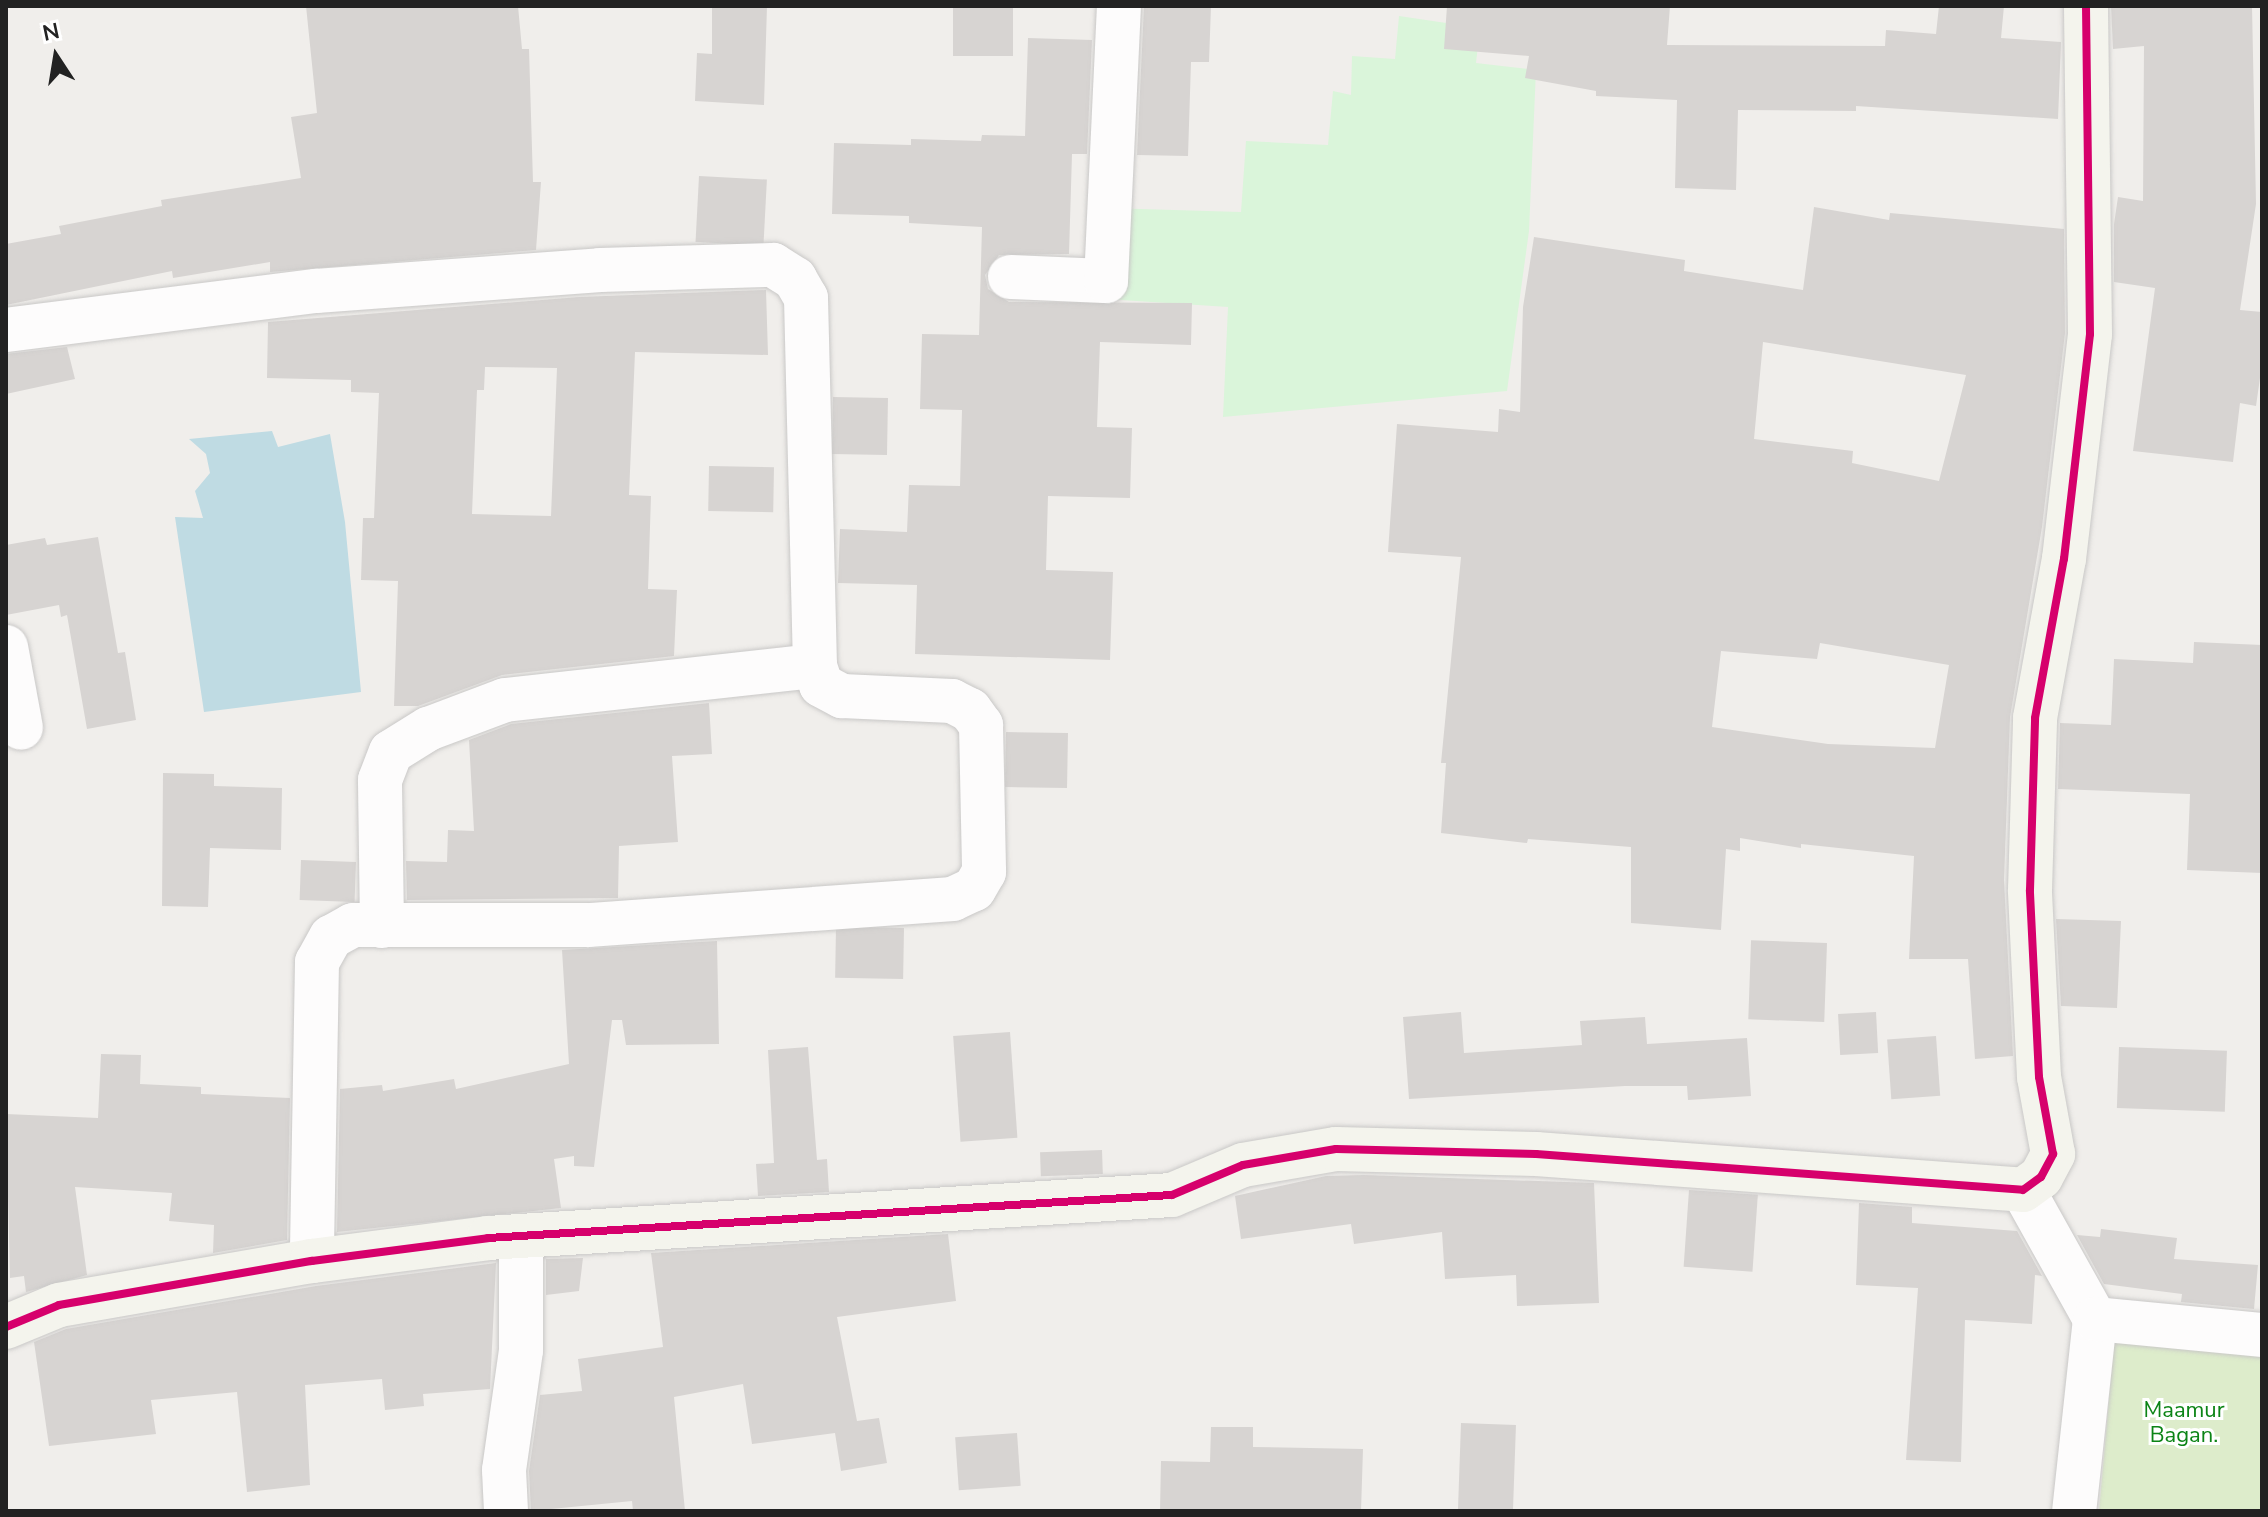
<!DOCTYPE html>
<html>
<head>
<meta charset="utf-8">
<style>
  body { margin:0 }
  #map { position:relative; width:2268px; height:1517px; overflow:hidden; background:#f0eeeb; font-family:"Nunito Sans",sans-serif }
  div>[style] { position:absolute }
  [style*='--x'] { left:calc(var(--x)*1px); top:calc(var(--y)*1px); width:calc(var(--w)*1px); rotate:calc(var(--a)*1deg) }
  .grass>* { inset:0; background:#ddeccb }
  .park>* { inset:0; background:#daf5da }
  .water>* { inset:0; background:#bfdbe3 }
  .building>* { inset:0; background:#d7d4d2; transform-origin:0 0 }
  .roads { filter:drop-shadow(0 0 2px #c9c8c7) drop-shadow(0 0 2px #c9c8c7) }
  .street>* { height:44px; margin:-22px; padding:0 22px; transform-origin:22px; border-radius:22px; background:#fdfcfc }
  .secondary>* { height:44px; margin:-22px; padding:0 22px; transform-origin:22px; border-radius:22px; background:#f4f4ed }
  .cycleway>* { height:8px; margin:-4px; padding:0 4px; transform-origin:4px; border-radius:4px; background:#d6006c }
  span { translate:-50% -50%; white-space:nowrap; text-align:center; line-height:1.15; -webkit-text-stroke:6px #fff; paint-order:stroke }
  .park-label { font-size:22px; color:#0c8416 }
  .frame { position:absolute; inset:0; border:8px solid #222; pointer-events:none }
  .north { position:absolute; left:16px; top:16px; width:80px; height:80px; -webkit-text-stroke:6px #fff; paint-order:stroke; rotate:348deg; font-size:22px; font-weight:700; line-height:32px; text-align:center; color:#222 }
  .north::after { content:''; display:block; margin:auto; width:28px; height:36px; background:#222; clip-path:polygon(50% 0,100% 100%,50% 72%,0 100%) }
</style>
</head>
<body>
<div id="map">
  <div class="grass">
    <div style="clip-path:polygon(2116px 1321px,2262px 1335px,2262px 1511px,2099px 1511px)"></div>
  </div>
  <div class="park">
    <div style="clip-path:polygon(1399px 16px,1480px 28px,1476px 63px,1536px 70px,1529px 231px,1507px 391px,1223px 417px,1228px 307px,1106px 299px,1107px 208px,1241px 212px,1246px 141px,1328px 145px,1333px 91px,1351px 95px,1352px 56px,1395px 59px)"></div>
  </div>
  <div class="water">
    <div style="clip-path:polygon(272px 431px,278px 447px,330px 434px,345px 522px,361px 692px,204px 712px,175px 517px,203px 518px,195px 491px,210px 473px,206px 454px,189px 439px)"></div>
  </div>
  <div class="building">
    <div style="clip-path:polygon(306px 6px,518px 6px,522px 49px,529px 49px,533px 182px,541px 182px,536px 250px,270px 272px,270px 262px,173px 278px,172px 271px,6px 305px,6px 244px,61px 234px,59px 226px,162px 206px,161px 200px,301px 178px,291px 117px,317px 113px)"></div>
    <div style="clip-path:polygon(712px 6px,767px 6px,764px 105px,695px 101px,697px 53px,712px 54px)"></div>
    <div style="left:953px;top:6px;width:60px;height:50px"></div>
    <div style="clip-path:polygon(1144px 6px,1211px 6px,1209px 62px,1191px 62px,1188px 156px,1137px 155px)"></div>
    <div style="clip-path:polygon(1447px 6px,1670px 6px,1667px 45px,1885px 46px,1886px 30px,1936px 34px,1939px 6px,2004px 6px,2001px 38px,2061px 42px,2058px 119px,1856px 106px,1856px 111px,1738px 110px,1736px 190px,1675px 188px,1677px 100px,1596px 96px,1596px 91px,1525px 78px,1529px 56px,1444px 49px)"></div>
    <div style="clip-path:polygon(2111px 6px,2252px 6px,2256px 204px,2240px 310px,2262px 312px,2262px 364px,2256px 406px,2240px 403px,2233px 462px,2133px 451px,2155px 288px,2114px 282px,2114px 224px,2118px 197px,2143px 201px,2144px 46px,2113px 49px)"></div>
    <div style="clip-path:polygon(1028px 38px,1092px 40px,1087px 154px,1072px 154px,1069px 254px,999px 255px,985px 275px,988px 289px,1009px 302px,1192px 303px,1191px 345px,1100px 342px,1097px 427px,1132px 428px,1130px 498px,1048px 496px,1046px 570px,1113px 572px,1110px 660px,915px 654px,917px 585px,838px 583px,840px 529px,907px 532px,909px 485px,960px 486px,962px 410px,920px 409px,922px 334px,979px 335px,982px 227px,909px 223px,909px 216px,832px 214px,834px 143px,911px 145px,911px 139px,981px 141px,982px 135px,1025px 136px)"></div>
    <div style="left:699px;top:176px;width:68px;height:66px;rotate:3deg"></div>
    <div style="clip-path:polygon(evenodd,1814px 207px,1889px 220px,1890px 213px,2064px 229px,2065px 333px,2042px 527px,2010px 717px,2004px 880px,2013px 1056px,1975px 1059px,1968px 959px,1909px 959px,1914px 856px,1801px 844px,1801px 848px,1740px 838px,1740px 851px,1726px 849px,1721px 930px,1631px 923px,1631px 847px,1528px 839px,1527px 843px,1441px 833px,1446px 763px,1441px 763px,1461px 557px,1388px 552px,1397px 424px,1498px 432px,1499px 409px,1520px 412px,1523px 307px,1534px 237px,1685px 260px,1684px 271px,1803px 290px,1814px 207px,1763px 342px,1966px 375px,1939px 481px,1852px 463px,1853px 451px,1754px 439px,1763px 342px,1814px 207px,1820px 643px,1949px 665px,1935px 748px,1828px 744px,1712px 727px,1721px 651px,1817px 659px,1820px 643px)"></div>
    <div style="clip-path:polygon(evenodd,766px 290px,768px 355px,635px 352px,629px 495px,651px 496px,648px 589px,677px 590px,674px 656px,502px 675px,418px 706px,394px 706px,398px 581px,361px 580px,363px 518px,374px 518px,379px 393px,351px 392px,351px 380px,267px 378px,268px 322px,579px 297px,766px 290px,485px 367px,557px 368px,551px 516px,472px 514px,477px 390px,484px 390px,485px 367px)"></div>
    <div style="clip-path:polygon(67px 347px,75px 379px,6px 394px,6px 354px)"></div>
    <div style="left:833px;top:397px;width:55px;height:57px;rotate:1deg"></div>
    <div style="left:709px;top:466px;width:65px;height:45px;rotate:1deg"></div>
    <div style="clip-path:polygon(98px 537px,118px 653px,125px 652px,136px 720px,87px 729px,67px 615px,61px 617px,59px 605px,6px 615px,6px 545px,45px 538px,47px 545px)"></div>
    <div style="clip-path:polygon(2194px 642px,2262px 645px,2262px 873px,2187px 870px,2190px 794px,2058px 789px,2060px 723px,2111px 725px,2114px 659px,2193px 663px)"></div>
    <div style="clip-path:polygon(709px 703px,712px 754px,672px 756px,678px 842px,619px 846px,618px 898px,407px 900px,406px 861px,447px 862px,448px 830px,474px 831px,469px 740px,511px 724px)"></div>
    <div style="left:1006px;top:732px;width:62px;height:55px;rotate:1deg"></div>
    <div style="clip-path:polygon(163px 773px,214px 774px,214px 786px,282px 788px,281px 850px,210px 848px,208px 907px,162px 906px)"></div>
    <div style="left:301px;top:860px;width:55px;height:40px;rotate:2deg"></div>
    <div style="clip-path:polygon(2056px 919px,2121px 921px,2117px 1008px,2061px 1006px)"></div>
    <div style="left:904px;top:928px;width:51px;height:68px;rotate:91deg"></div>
    <div style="clip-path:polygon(717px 941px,719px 1044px,626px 1045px,622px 1020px,612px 1020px,594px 1167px,574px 1166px,574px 1156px,554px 1159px,561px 1208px,337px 1232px,340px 1089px,382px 1085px,383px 1091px,454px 1079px,456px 1089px,569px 1064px,562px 950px)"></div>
    <div style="left:1827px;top:943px;width:79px;height:76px;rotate:92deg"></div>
    <div style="clip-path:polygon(1461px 1012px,1464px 1053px,1582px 1045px,1580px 1021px,1645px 1017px,1647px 1044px,1747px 1038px,1751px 1096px,1688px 1100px,1687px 1086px,1625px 1086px,1409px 1099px,1403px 1017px)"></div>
    <div style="left:1876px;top:1012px;width:41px;height:38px;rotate:87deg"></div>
    <div style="left:1010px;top:1032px;width:106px;height:57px;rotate:86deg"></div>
    <div style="left:1936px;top:1036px;width:60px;height:49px;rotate:86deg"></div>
    <div style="clip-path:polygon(808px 1047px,817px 1160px,827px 1159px,829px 1192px,758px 1196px,756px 1164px,774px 1163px,768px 1050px)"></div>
    <div style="left:2119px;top:1047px;width:108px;height:61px;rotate:2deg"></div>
    <div style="clip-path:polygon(101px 1054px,141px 1055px,140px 1084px,201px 1087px,201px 1094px,290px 1098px,287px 1240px,213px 1253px,214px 1225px,169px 1221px,172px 1193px,75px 1187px,87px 1275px,26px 1292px,24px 1276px,10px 1278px,6px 1114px,98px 1118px)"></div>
    <div style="left:1102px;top:1150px;width:24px;height:62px;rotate:88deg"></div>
    <div style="clip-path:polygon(1364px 1175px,1594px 1183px,1599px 1303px,1517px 1306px,1516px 1275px,1445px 1279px,1442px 1232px,1354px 1244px,1351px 1224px,1241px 1239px,1235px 1196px,1326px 1176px)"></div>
    <div style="left:1689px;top:1190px;width:69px;height:77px;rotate:4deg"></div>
    <div style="clip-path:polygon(1859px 1203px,1912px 1207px,1912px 1223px,2017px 1231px,2042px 1276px,2035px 1275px,2032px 1324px,1965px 1320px,1961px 1462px,1906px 1460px,1918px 1288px,1856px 1285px)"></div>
    <div style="clip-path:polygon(2101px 1229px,2177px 1238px,2174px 1259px,2258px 1265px,2254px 1309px,2181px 1302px,2182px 1294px,2104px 1284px,2077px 1235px,2100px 1237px)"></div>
    <div style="clip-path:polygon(948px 1234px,956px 1301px,837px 1317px,857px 1421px,879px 1418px,887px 1463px,841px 1471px,835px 1433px,752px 1444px,743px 1384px,674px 1397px,685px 1511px,633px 1511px,632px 1501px,531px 1511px,529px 1471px,540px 1395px,582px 1391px,578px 1359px,663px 1347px,651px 1253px)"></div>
    <div style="clip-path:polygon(583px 1258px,579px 1291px,546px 1295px,546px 1259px)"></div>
    <div style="clip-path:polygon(496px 1263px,490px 1389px,423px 1394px,424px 1406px,385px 1410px,382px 1379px,305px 1385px,310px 1485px,247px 1492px,237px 1392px,151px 1400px,156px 1434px,49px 1446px,34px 1342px,66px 1329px,316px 1286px)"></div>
    <div style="left:1461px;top:1423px;width:55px;height:88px;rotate:2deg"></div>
    <div style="clip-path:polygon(1211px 1427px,1253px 1427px,1253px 1447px,1363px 1449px,1361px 1511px,1160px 1511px,1161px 1461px,1210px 1462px)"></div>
    <div style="left:1017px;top:1433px;width:53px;height:62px;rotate:86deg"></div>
  </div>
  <div class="roads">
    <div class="street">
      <div style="--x:1010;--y:277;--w:96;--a:2.4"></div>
      <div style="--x:1106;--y:281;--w:275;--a:-87.3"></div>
      <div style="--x:6;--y:330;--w:312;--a:-7.2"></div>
      <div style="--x:316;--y:291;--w:285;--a:-4.2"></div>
      <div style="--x:600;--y:270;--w:173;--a:-1.7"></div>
      <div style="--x:773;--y:265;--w:26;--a:32"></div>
      <div style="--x:795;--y:279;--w:22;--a:60"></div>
      <div style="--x:806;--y:298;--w:368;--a:88.6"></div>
      <div style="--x:815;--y:666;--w:20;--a:72"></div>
      <div style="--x:821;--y:685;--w:24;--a:28"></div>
      <div style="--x:842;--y:696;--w:110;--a:2.6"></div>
      <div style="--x:952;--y:701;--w:20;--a:27"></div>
      <div style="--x:970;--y:710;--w:19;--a:54"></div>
      <div style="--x:981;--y:725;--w:147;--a:88.8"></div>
      <div style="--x:984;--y:872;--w:20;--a:120"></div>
      <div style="--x:974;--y:889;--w:23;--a:155"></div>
      <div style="--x:953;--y:899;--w:366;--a:175.9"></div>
      <div style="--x:588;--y:925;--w:235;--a:180"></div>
      <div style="--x:353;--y:925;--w:25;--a:151"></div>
      <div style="--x:331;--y:937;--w:29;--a:119"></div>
      <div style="--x:317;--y:962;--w:299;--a:91"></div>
      <div style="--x:6;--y:647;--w:82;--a:79.5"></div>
      <div style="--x:382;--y:926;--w:146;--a:-90.8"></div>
      <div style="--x:380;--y:780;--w:30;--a:-69"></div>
      <div style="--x:391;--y:752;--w:44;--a:-31.9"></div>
      <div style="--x:428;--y:729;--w:82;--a:-20.6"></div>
      <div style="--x:505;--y:700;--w:312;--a:-6.3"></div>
      <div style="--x:2023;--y:1190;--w:148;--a:60.8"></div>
      <div style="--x:2095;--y:1319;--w:193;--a:96.2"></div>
      <div style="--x:2095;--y:1319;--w:168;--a:5.5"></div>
      <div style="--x:506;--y:1511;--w:41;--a:-92.8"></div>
      <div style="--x:504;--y:1470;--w:121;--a:-81.9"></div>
      <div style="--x:521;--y:1350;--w:114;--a:-90"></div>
    </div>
    <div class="secondary">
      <div style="--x:6;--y:1327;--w:57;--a:-22.5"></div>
      <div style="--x:59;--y:1305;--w:257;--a:-9.9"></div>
      <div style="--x:312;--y:1261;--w:177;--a:-7.4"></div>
      <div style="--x:488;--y:1238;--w:685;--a:-3.6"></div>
      <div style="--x:1172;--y:1195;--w:77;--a:-22.9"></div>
      <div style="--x:1243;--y:1165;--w:94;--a:-9.8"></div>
      <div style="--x:1336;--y:1149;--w:200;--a:1.4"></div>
      <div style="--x:1536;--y:1154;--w:488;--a:4.2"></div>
      <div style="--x:2023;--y:1190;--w:22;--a:-36"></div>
      <div style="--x:2041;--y:1177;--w:26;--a:-62"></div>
      <div style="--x:2053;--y:1154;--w:78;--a:-100.3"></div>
      <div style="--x:2039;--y:1077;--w:187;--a:-92.8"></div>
      <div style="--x:2030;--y:890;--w:172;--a:-88.3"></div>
      <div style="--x:2035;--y:718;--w:162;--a:-79.7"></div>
      <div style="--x:2064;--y:559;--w:226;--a:-83.4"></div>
      <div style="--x:2090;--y:334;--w:328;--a:-90.7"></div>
    </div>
  </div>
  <div class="cycleway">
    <div style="--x:6;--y:1327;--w:57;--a:-22.5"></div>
    <div style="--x:59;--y:1305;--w:257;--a:-9.9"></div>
    <div style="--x:312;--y:1261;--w:177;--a:-7.4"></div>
    <div style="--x:488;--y:1238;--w:685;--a:-3.6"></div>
    <div style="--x:1172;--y:1195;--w:77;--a:-22.9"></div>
    <div style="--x:1243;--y:1165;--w:94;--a:-9.8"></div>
    <div style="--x:1336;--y:1149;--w:200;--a:1.4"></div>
    <div style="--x:1536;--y:1154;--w:488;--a:4.2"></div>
    <div style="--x:2023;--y:1190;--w:22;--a:-36"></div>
    <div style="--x:2041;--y:1177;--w:26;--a:-62"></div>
    <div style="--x:2053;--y:1154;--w:78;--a:-100.3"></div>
    <div style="--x:2039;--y:1077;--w:187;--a:-92.8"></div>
    <div style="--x:2030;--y:890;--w:172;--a:-88.3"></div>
    <div style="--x:2035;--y:718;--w:162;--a:-79.7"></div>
    <div style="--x:2064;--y:559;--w:226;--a:-83.4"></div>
    <div style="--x:2090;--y:334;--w:328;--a:-90.7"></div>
  </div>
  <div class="park-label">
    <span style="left:2184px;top:1423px">Maamur<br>Bagan.</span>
  </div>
  <div class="frame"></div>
  <div class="north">N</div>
</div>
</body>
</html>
